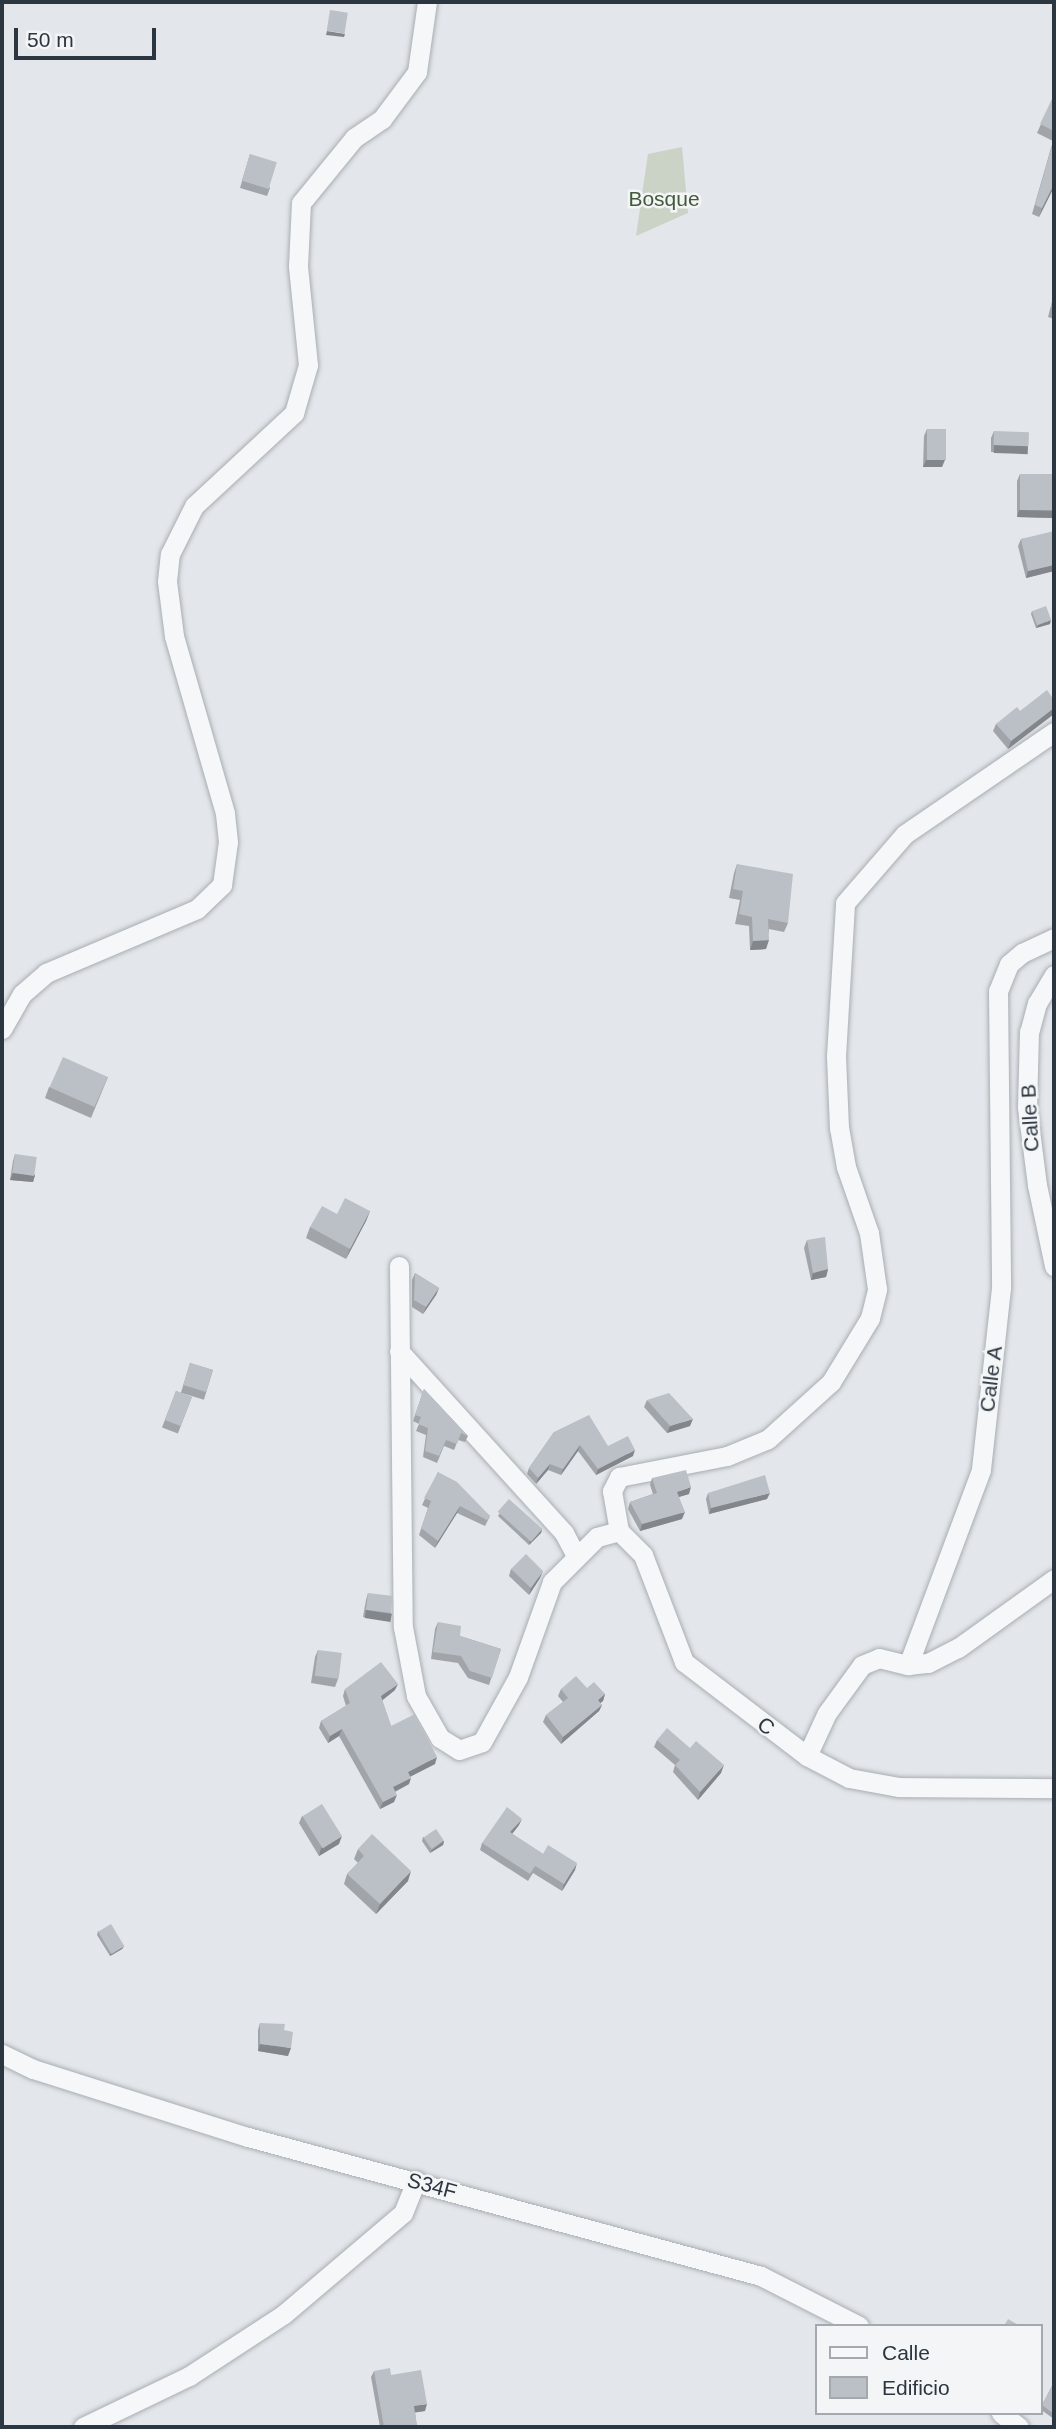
<!DOCTYPE html>
<html>
<head>
<meta charset="utf-8">
<style>
  body { margin:0 }
  #map { position:relative; width:1056px; height:2429px; overflow:hidden; background:#e3e6ea; font-family:Arial,sans-serif }
  div>[style] { position:absolute }
  [style*='--x'] { left:calc(var(--x)*1px); top:calc(var(--y)*1px); width:calc(var(--w)*1px); rotate:calc(var(--a)*1deg) }
  .green>* { inset:0; background:#cad3c5 }
  .roads { filter:drop-shadow(0 0 2px #a8aeb4) drop-shadow(0 0 2px #a8aeb4) }
  .street>* { height:19px; margin:-9.5px; padding:0 9.5px; transform-origin:9.5px; border-radius:9.5px; background:#f6f7f8 }
  .wall>* { inset:0; background:#a1a5aa; transform-origin:0 0 }
  .shaded-wall>* { inset:0; background:#83868b; transform-origin:0 0 }
  .building>* { inset:0; background:#bbc0c6; transform-origin:0 0 }
  span { translate:-50% -50%; white-space:nowrap; text-align:center; line-height:1.15; -webkit-text-stroke:5px #f3f5f7; paint-order:stroke }
  .park-label { font-size:21px; color:#445b3b }
  .street-label { font-size:21px; color:#2c3641 }
  .frame { position:absolute; inset:0; border:4px solid #2c3641; pointer-events:none }
  .legend { position:absolute; left:815px; top:2324px; width:228px; height:91px; box-sizing:border-box; background:#f3f5f7; border:2px solid #a3a9ae; margin:0; padding:9px 12px; list-style:none; font-size:21px; color:#2c3641 }
  .legend li { display:flex; align-items:center; gap:14px; height:35px }
  .legend b { width:35px; border:2px solid #a3a9ae }
  .scale { position:absolute; left:14px; top:28px; width:142px; height:32px; box-sizing:border-box; border:4px solid #2c3641; border-top:0; padding-left:9px; font-size:21px; line-height:24px; white-space:nowrap; color:#2c3641; -webkit-text-stroke:5px #f3f5f7; paint-order:stroke }
</style>
</head>
<body>
<div id="map">
  <div class="green">
    <div style="clip-path:polygon(682px 147px,688px 213px,636px 236px,648px 154px)"></div>
  </div>
  <div class="roads">
    <div class="street">
      <div style="--x:1054;--y:938;--w:35;--a:155"></div>
      <div style="--x:1022;--y:953;--w:17;--a:140"></div>
      <div style="--x:1009;--y:964;--w:29;--a:112"></div>
      <div style="--x:998;--y:991;--w:297;--a:89.4"></div>
      <div style="--x:1001;--y:1288;--w:183;--a:96.3"></div>
      <div style="--x:981;--y:1470;--w:208;--a:110.5"></div>
      <div style="--x:908;--y:1665;--w:20;--a:-6"></div>
      <div style="--x:928;--y:1663;--w:34;--a:-27"></div>
      <div style="--x:958;--y:1648;--w:118;--a:-35.7"></div>
      <div style="--x:1054;--y:975;--w:33;--a:121"></div>
      <div style="--x:1037;--y:1003;--w:30;--a:105"></div>
      <div style="--x:1029;--y:1032;--w:75;--a:91.5"></div>
      <div style="--x:1027;--y:1107;--w:79;--a:82.7"></div>
      <div style="--x:1037;--y:1185;--w:83;--a:78.1"></div>
      <div style="--x:2;--y:1029;--w:40;--a:-60.3"></div>
      <div style="--x:22;--y:994;--w:32;--a:-41"></div>
      <div style="--x:46;--y:973;--w:164;--a:-23"></div>
      <div style="--x:197;--y:909;--w:35;--a:-44"></div>
      <div style="--x:222;--y:885;--w:43;--a:-82.1"></div>
      <div style="--x:228;--y:842;--w:29;--a:-96"></div>
      <div style="--x:225;--y:813;--w:184;--a:-106.1"></div>
      <div style="--x:174;--y:636;--w:55;--a:-97.3"></div>
      <div style="--x:167;--y:581;--w:27;--a:-84"></div>
      <div style="--x:170;--y:554;--w:54;--a:-63.4"></div>
      <div style="--x:194;--y:506;--w:137;--a:-42.9"></div>
      <div style="--x:294;--y:413;--w:50;--a:-73.7"></div>
      <div style="--x:308;--y:365;--w:100;--a:-95.8"></div>
      <div style="--x:298;--y:266;--w:63;--a:-87.3"></div>
      <div style="--x:301;--y:203;--w:84;--a:-50.8"></div>
      <div style="--x:354;--y:138;--w:34;--a:-34"></div>
      <div style="--x:382;--y:119;--w:59;--a:-53.3"></div>
      <div style="--x:417;--y:72;--w:71;--a:-81.9"></div>
      <div style="--x:399;--y:1266;--w:361;--a:89.4"></div>
      <div style="--x:403;--y:1627;--w:70;--a:79.3"></div>
      <div style="--x:416;--y:1696;--w:48;--a:60.3"></div>
      <div style="--x:440;--y:1738;--w:22;--a:32"></div>
      <div style="--x:459;--y:1750;--w:24;--a:-19"></div>
      <div style="--x:482;--y:1742;--w:74;--a:-61"></div>
      <div style="--x:518;--y:1677;--w:101;--a:-70.3"></div>
      <div style="--x:552;--y:1582;--w:64;--a:-45"></div>
      <div style="--x:597;--y:1537;--w:23;--a:-15"></div>
      <div style="--x:619;--y:1531;--w:34;--a:45"></div>
      <div style="--x:643;--y:1555;--w:115;--a:69"></div>
      <div style="--x:684;--y:1662;--w:155;--a:37.4"></div>
      <div style="--x:807;--y:1756;--w:47;--a:27.6"></div>
      <div style="--x:849;--y:1778;--w:51;--a:10.2"></div>
      <div style="--x:899;--y:1787;--w:155;--a:0.4"></div>
      <div style="--x:399;--y:1351;--w:246;--a:47.8"></div>
      <div style="--x:564;--y:1533;--w:26;--a:62"></div>
      <div style="--x:619;--y:1531;--w:41;--a:-99.9"></div>
      <div style="--x:612;--y:1491;--w:16;--a:-63"></div>
      <div style="--x:619;--y:1477;--w:110;--a:-11"></div>
      <div style="--x:727;--y:1456;--w:44;--a:-22.5"></div>
      <div style="--x:768;--y:1439;--w:85;--a:-42.1"></div>
      <div style="--x:831;--y:1382;--w:75;--a:-58.6"></div>
      <div style="--x:870;--y:1318;--w:30;--a:-76"></div>
      <div style="--x:877;--y:1289;--w:57;--a:-98.1"></div>
      <div style="--x:869;--y:1233;--w:70;--a:-109.2"></div>
      <div style="--x:846;--y:1167;--w:40;--a:-100"></div>
      <div style="--x:839;--y:1128;--w:72;--a:-92.4"></div>
      <div style="--x:836;--y:1056;--w:153;--a:-86.6"></div>
      <div style="--x:845;--y:903;--w:91;--a:-49"></div>
      <div style="--x:905;--y:834;--w:181;--a:-34.4"></div>
      <div style="--x:807;--y:1756;--w:47;--a:-65.1"></div>
      <div style="--x:827;--y:1713;--w:59;--a:-53.9"></div>
      <div style="--x:862;--y:1665;--w:18;--a:-22"></div>
      <div style="--x:879;--y:1658;--w:30;--a:14"></div>
      <div style="--x:2;--y:2054;--w:34;--a:26"></div>
      <div style="--x:33;--y:2069;--w:225;--a:17.6"></div>
      <div style="--x:248;--y:2137;--w:531;--a:15.16"></div>
      <div style="--x:761;--y:2276;--w:110;--a:27"></div>
      <div style="--x:1001;--y:2413;--w:23;--a:38"></div>
      <div style="--x:83;--y:2427;--w:118;--a:-25.7"></div>
      <div style="--x:189;--y:2376;--w:113;--a:-33.1"></div>
      <div style="--x:284;--y:2314;--w:156;--a:-40.3"></div>
      <div style="--x:403;--y:2213;--w:35;--a:-68"></div>
    </div>
  </div>
  <div class="wall">
    <div style="clip-path:polygon(1054px 95px,1054px 187px,1039px 217px,1032px 214px,1053px 141px,1037px 133px)"></div>
    <div style="clip-path:polygon(250px 154px,270px 188px,267px 196px,240px 188px)"></div>
    <div style="clip-path:polygon(1054px 294px,1054px 319px,1048px 317px)"></div>
    <div style="clip-path:polygon(927px 429px,942px 467px,923px 467px,924px 436px)"></div>
    <div style="clip-path:polygon(994px 431px,1028px 446px,1026px 453px,991px 452px,991px 438px)"></div>
    <div style="clip-path:polygon(1020px 474px,1054px 474px,1054px 512px,1052px 518px,1017px 517px,1017px 481px)"></div>
    <div style="clip-path:polygon(1054px 534px,1054px 571px,1026px 578px,1018px 546px,1021px 539px)"></div>
    <div style="clip-path:polygon(1032px 611px,1050px 624px,1036px 628px,1031px 614px)"></div>
    <div style="clip-path:polygon(1054px 700px,1054px 714px,1008px 749px,993px 731px,996px 724px,1020px 711px)"></div>
    <div style="clip-path:polygon(737px 864px,788px 923px,784px 932px,769px 929px,766px 949px,750px 950px,749px 926px,735px 924px,740px 900px,729px 898px,734px 873px)"></div>
    <div style="clip-path:polygon(108px 1077px,91px 1118px,45px 1098px,49px 1087px)"></div>
    <div style="clip-path:polygon(15px 1154px,35px 1175px,33px 1182px,10px 1180px,13px 1161px)"></div>
    <div style="clip-path:polygon(370px 1211px,366px 1221px,346px 1259px,306px 1238px,310px 1227px,337px 1214px)"></div>
    <div style="clip-path:polygon(807px 1240px,828px 1269px,826px 1277px,811px 1280px,804px 1248px)"></div>
    <div style="clip-path:polygon(415px 1273px,439px 1288px,436px 1295px,423px 1314px,412px 1307px,412px 1280px)"></div>
    <div style="left:190px;top:1363px;width:24px;height:31px;rotate:17deg"></div>
    <div style="clip-path:polygon(424px 1389px,468px 1436px,465px 1442px,458px 1440px,454px 1450px,444px 1446px,437px 1463px,423px 1457px,426px 1435px,416px 1431px,419px 1424px,413px 1421px)"></div>
    <div style="left:176px;top:1391px;width:17px;height:39px;rotate:21deg"></div>
    <div style="clip-path:polygon(647px 1400px,690px 1426px,667px 1433px,644px 1407px)"></div>
    <div style="clip-path:polygon(554px 1432px,608px 1446px,633px 1456px,596px 1475px,578px 1451px,561px 1475px,548px 1470px,536px 1484px,527px 1474px,529px 1468px)"></div>
    <div style="clip-path:polygon(438px 1472px,490px 1516px,485px 1526px,457px 1513px,435px 1548px,419px 1535px,428px 1508px,422px 1505px)"></div>
    <div style="clip-path:polygon(652px 1478px,689px 1494px,679px 1497px,682px 1519px,640px 1531px,628px 1509px,630px 1502px,653px 1494px,650px 1485px)"></div>
    <div style="clip-path:polygon(708px 1493px,767px 1499px,709px 1514px,706px 1499px)"></div>
    <div style="clip-path:polygon(500px 1513px,542px 1529px,541px 1533px,529px 1545px,498px 1516px)"></div>
    <div style="clip-path:polygon(511px 1569px,540px 1578px,529px 1595px,509px 1576px)"></div>
    <div style="clip-path:polygon(368px 1593px,392px 1614px,389px 1621px,363px 1617px,366px 1600px)"></div>
    <div style="clip-path:polygon(438px 1622px,460px 1636px,501px 1649px,489px 1685px,468px 1678px,458px 1663px,431px 1659px,435px 1629px)"></div>
    <div style="clip-path:polygon(318px 1650px,338px 1679px,335px 1687px,311px 1683px,315px 1657px)"></div>
    <div style="clip-path:polygon(587px 1688px,605px 1694px,603px 1701px,600px 1703px,602px 1705px,599px 1711px,561px 1744px,543px 1722px,546px 1715px,563px 1702px,558px 1696px,561px 1689px)"></div>
    <div style="clip-path:polygon(345px 1689px,395px 1690px,382px 1700px,391px 1726px,435px 1764px,410px 1776px,409px 1784px,395px 1792px,394px 1802px,380px 1809px,339px 1736px,328px 1743px,319px 1728px,321px 1721px,346px 1706px,343px 1696px)"></div>
    <div style="clip-path:polygon(657px 1740px,690px 1748px,721px 1773px,698px 1800px,673px 1772px,675px 1765px,654px 1747px)"></div>
    <div style="clip-path:polygon(302px 1816px,339px 1844px,319px 1856px,299px 1823px)"></div>
    <div style="clip-path:polygon(519px 1825px,512px 1834px,543px 1854px,575px 1870px,562px 1891px,533px 1873px,528px 1881px,480px 1850px,482px 1843px)"></div>
    <div style="clip-path:polygon(423px 1837px,444px 1841px,443px 1845px,430px 1853px,422px 1841px)"></div>
    <div style="clip-path:polygon(358px 1849px,408px 1881px,376px 1914px,344px 1884px,347px 1874px,358px 1863px,354px 1859px)"></div>
    <div style="clip-path:polygon(98px 1931px,124px 1946px,122px 1949px,110px 1956px,97px 1935px)"></div>
    <div style="clip-path:polygon(260px 2023px,284px 2030px,288px 2056px,258px 2051px,258px 2030px)"></div>
    <div style="clip-path:polygon(374px 2371px,391px 2375px,425px 2411px,415px 2412px,417px 2427px,380px 2427px,371px 2377px)"></div>
    <div style="clip-path:polygon(1054px 2382px,1054px 2419px,1040px 2409px)"></div>
  </div>
  <div class="shaded-wall">
    <div style="clip-path:polygon(327px 31px,345px 34px,344px 37px,326px 35px)"></div>
    <div style="clip-path:polygon(1054px 184px,1054px 187px,1039px 217px,1042px 208px)"></div>
    <div style="left:994px;top:445px;width:34px;height:8px;rotate:2deg"></div>
    <div style="clip-path:polygon(926px 460px,945px 460px,942px 467px,923px 467px)"></div>
    <div style="clip-path:polygon(1019px 510px,1054px 511px,1054px 512px,1052px 518px,1017px 517px)"></div>
    <div style="clip-path:polygon(1054px 565px,1054px 571px,1026px 578px,1028px 571px)"></div>
    <div style="clip-path:polygon(1051px 620px,1050px 624px,1036px 628px,1038px 625px)"></div>
    <div style="clip-path:polygon(1054px 708px,1054px 714px,1008px 749px,1011px 741px)"></div>
    <div style="clip-path:polygon(769px 940px,766px 949px,750px 950px,753px 941px)"></div>
    <div style="clip-path:polygon(13px 1173px,35px 1175px,33px 1182px,10px 1180px)"></div>
    <div style="clip-path:polygon(370px 1211px,366px 1221px,346px 1259px,350px 1249px)"></div>
    <div style="clip-path:polygon(828px 1269px,826px 1277px,811px 1280px,813px 1273px)"></div>
    <div style="clip-path:polygon(439px 1288px,436px 1295px,423px 1314px,426px 1307px)"></div>
    <div style="clip-path:polygon(693px 1419px,690px 1426px,667px 1433px,670px 1426px)"></div>
    <div style="clip-path:polygon(580px 1445px,578px 1451px,561px 1475px,563px 1469px)"></div>
    <div style="clip-path:polygon(635px 1450px,633px 1456px,596px 1475px,598px 1469px)"></div>
    <div style="clip-path:polygon(550px 1464px,548px 1470px,536px 1484px,538px 1478px)"></div>
    <div style="clip-path:polygon(691px 1487px,689px 1494px,675px 1498px,677px 1492px)"></div>
    <div style="clip-path:polygon(770px 1493px,767px 1499px,709px 1514px,711px 1508px)"></div>
    <div style="clip-path:polygon(460px 1506px,457px 1513px,435px 1548px,438px 1541px)"></div>
    <div style="clip-path:polygon(685px 1512px,682px 1519px,640px 1531px,642px 1524px)"></div>
    <div style="clip-path:polygon(542px 1529px,541px 1533px,529px 1545px,530px 1541px)"></div>
    <div style="clip-path:polygon(543px 1571px,540px 1578px,529px 1595px,531px 1588px)"></div>
    <div style="left:366px;top:1610px;width:26px;height:8px;rotate:9deg"></div>
    <div style="clip-path:polygon(398px 1684px,395px 1690px,379px 1703px,381px 1696px)"></div>
    <div style="clip-path:polygon(605px 1694px,603px 1701px,595px 1707px,598px 1700px)"></div>
    <div style="clip-path:polygon(602px 1705px,599px 1711px,561px 1744px,563px 1737px)"></div>
    <div style="clip-path:polygon(342px 1729px,339px 1736px,328px 1743px,330px 1736px)"></div>
    <div style="clip-path:polygon(437px 1757px,435px 1764px,406px 1779px,408px 1772px)"></div>
    <div style="clip-path:polygon(724px 1765px,721px 1773px,698px 1800px,700px 1792px)"></div>
    <div style="clip-path:polygon(411px 1778px,409px 1784px,390px 1794px,393px 1787px)"></div>
    <div style="clip-path:polygon(397px 1795px,394px 1802px,380px 1809px,383px 1802px)"></div>
    <div style="clip-path:polygon(522px 1819px,519px 1825px,508px 1839px,510px 1832px)"></div>
    <div style="clip-path:polygon(342px 1836px,339px 1844px,319px 1856px,321px 1848px)"></div>
    <div style="clip-path:polygon(444px 1841px,443px 1845px,430px 1853px,432px 1850px)"></div>
    <div style="clip-path:polygon(577px 1863px,575px 1870px,562px 1891px,564px 1884px)"></div>
    <div style="clip-path:polygon(411px 1871px,408px 1881px,376px 1914px,380px 1904px)"></div>
    <div style="clip-path:polygon(124px 1946px,122px 1949px,110px 1956px,111px 1953px)"></div>
    <div style="clip-path:polygon(260px 2044px,291px 2048px,288px 2056px,258px 2051px)"></div>
    <div style="clip-path:polygon(427px 2404px,425px 2411px,412px 2413px,414px 2406px)"></div>
  </div>
  <div class="building">
    <div style="left:330px;top:10px;width:18px;height:21px;rotate:9deg"></div>
    <div style="clip-path:polygon(1054px 95px,1054px 131px,1040px 124px)"></div>
    <div style="clip-path:polygon(1054px 139px,1054px 184px,1042px 208px,1035px 205px)"></div>
    <div style="left:250px;top:154px;width:28px;height:28px;rotate:17deg"></div>
    <div style="clip-path:polygon(1054px 296px,1054px 307px,1051px 307px)"></div>
    <div style="left:927px;top:429px;width:19px;height:31px"></div>
    <div style="left:994px;top:431px;width:35px;height:14px;rotate:2deg"></div>
    <div style="left:1020px;top:474px;width:34px;height:36px"></div>
    <div style="clip-path:polygon(1054px 531px,1054px 565px,1028px 571px,1021px 539px)"></div>
    <div style="left:1046px;top:606px;width:15px;height:15px;rotate:70deg"></div>
    <div style="clip-path:polygon(1047px 690px,1054px 700px,1054px 708px,1011px 741px,996px 724px,1017px 707px,1020px 711px)"></div>
    <div style="clip-path:polygon(737px 864px,793px 874px,788px 923px,768px 919px,769px 940px,753px 941px,752px 917px,739px 914px,743px 891px,733px 889px)"></div>
    <div style="left:63px;top:1057px;width:49px;height:33px;rotate:24deg"></div>
    <div style="left:15px;top:1154px;width:22px;height:19px;rotate:8deg"></div>
    <div style="clip-path:polygon(345px 1198px,370px 1211px,350px 1249px,310px 1227px,322px 1206px,337px 1214px)"></div>
    <div style="clip-path:polygon(825px 1237px,828px 1269px,813px 1273px,807px 1240px)"></div>
    <div style="clip-path:polygon(415px 1273px,439px 1288px,426px 1307px,414px 1300px)"></div>
    <div style="left:190px;top:1363px;width:24px;height:23px;rotate:17deg"></div>
    <div style="clip-path:polygon(424px 1389px,468px 1436px,461px 1433px,457px 1444px,446px 1440px,439px 1456px,425px 1451px,428px 1428px,418px 1424px,421px 1417px,415px 1415px)"></div>
    <div style="left:176px;top:1391px;width:17px;height:31px;rotate:21deg"></div>
    <div style="clip-path:polygon(669px 1393px,693px 1419px,670px 1426px,647px 1400px)"></div>
    <div style="clip-path:polygon(589px 1415px,608px 1446px,628px 1436px,635px 1450px,598px 1469px,580px 1445px,563px 1469px,550px 1464px,538px 1478px,529px 1468px,554px 1432px)"></div>
    <div style="clip-path:polygon(686px 1470px,691px 1487px,677px 1492px,685px 1512px,642px 1524px,630px 1502px,657px 1493px,652px 1478px)"></div>
    <div style="clip-path:polygon(438px 1472px,457px 1482px,490px 1516px,487px 1520px,460px 1506px,438px 1541px,421px 1528px,431px 1501px,424px 1498px)"></div>
    <div style="clip-path:polygon(765px 1475px,770px 1493px,711px 1508px,708px 1493px)"></div>
    <div style="left:509px;top:1499px;width:45px;height:17px;rotate:42deg"></div>
    <div style="clip-path:polygon(526px 1554px,543px 1571px,531px 1588px,511px 1569px)"></div>
    <div style="left:368px;top:1593px;width:25px;height:17px;rotate:7deg"></div>
    <div style="clip-path:polygon(438px 1622px,461px 1626px,460px 1636px,501px 1649px,492px 1678px,470px 1671px,461px 1656px,433px 1652px)"></div>
    <div style="left:318px;top:1650px;width:24px;height:26px;rotate:7deg"></div>
    <div style="clip-path:polygon(381px 1662px,398px 1684px,381px 1696px,391px 1726px,415px 1714px,437px 1757px,408px 1772px,411px 1778px,393px 1787px,397px 1795px,383px 1802px,342px 1729px,330px 1736px,321px 1721px,350px 1703px,345px 1689px)"></div>
    <div style="clip-path:polygon(576px 1676px,587px 1688px,594px 1682px,605px 1694px,598px 1700px,602px 1705px,563px 1737px,546px 1715px,568px 1698px,561px 1689px)"></div>
    <div style="clip-path:polygon(667px 1728px,690px 1748px,696px 1741px,724px 1765px,700px 1792px,675px 1765px,680px 1760px,657px 1740px)"></div>
    <div style="left:322px;top:1804px;width:38px;height:23px;rotate:58deg"></div>
    <div style="clip-path:polygon(507px 1807px,522px 1819px,510px 1832px,543px 1854px,548px 1845px,577px 1863px,564px 1884px,535px 1866px,530px 1874px,482px 1843px)"></div>
    <div style="left:436px;top:1829px;width:14px;height:15px;rotate:56deg"></div>
    <div style="clip-path:polygon(372px 1834px,411px 1871px,380px 1904px,347px 1874px,364px 1856px,358px 1849px)"></div>
    <div style="left:111px;top:1924px;width:26px;height:15px;rotate:59deg"></div>
    <div style="clip-path:polygon(260px 2023px,285px 2024px,284px 2030px,293px 2032px,291px 2048px,260px 2044px)"></div>
    <div style="clip-path:polygon(1008px 2319px,1020px 2326px,1004px 2326px)"></div>
    <div style="clip-path:polygon(390px 2368px,391px 2375px,421px 2370px,427px 2404px,414px 2406px,417px 2427px,384px 2427px,374px 2371px)"></div>
    <div style="clip-path:polygon(1054px 2382px,1054px 2414px,1042px 2405px)"></div>
  </div>
  <div class="park-label">
    <span style="left:664px;top:199px">Bosque</span>
  </div>
  <div class="street-label">
    <span style="left:1030px;top:1118px;rotate:-93deg">Calle B</span>
    <span style="left:991px;top:1379px;rotate:-83deg">Calle A</span>
    <span style="left:766px;top:1726px;rotate:36deg">C</span>
    <span style="left:432px;top:2186px;rotate:15deg">S34F</span>
  </div>
  <div class="frame"></div>
  <ul class="legend">
  <li><b style="height:9px;background:#f6f7f8"></b>Calle</li>
  <li><b style="height:19px;background:#bbc0c6"></b>Edificio</li>
  </ul>
  <div class="scale">50 m</div>
</div>
</body>
</html>
